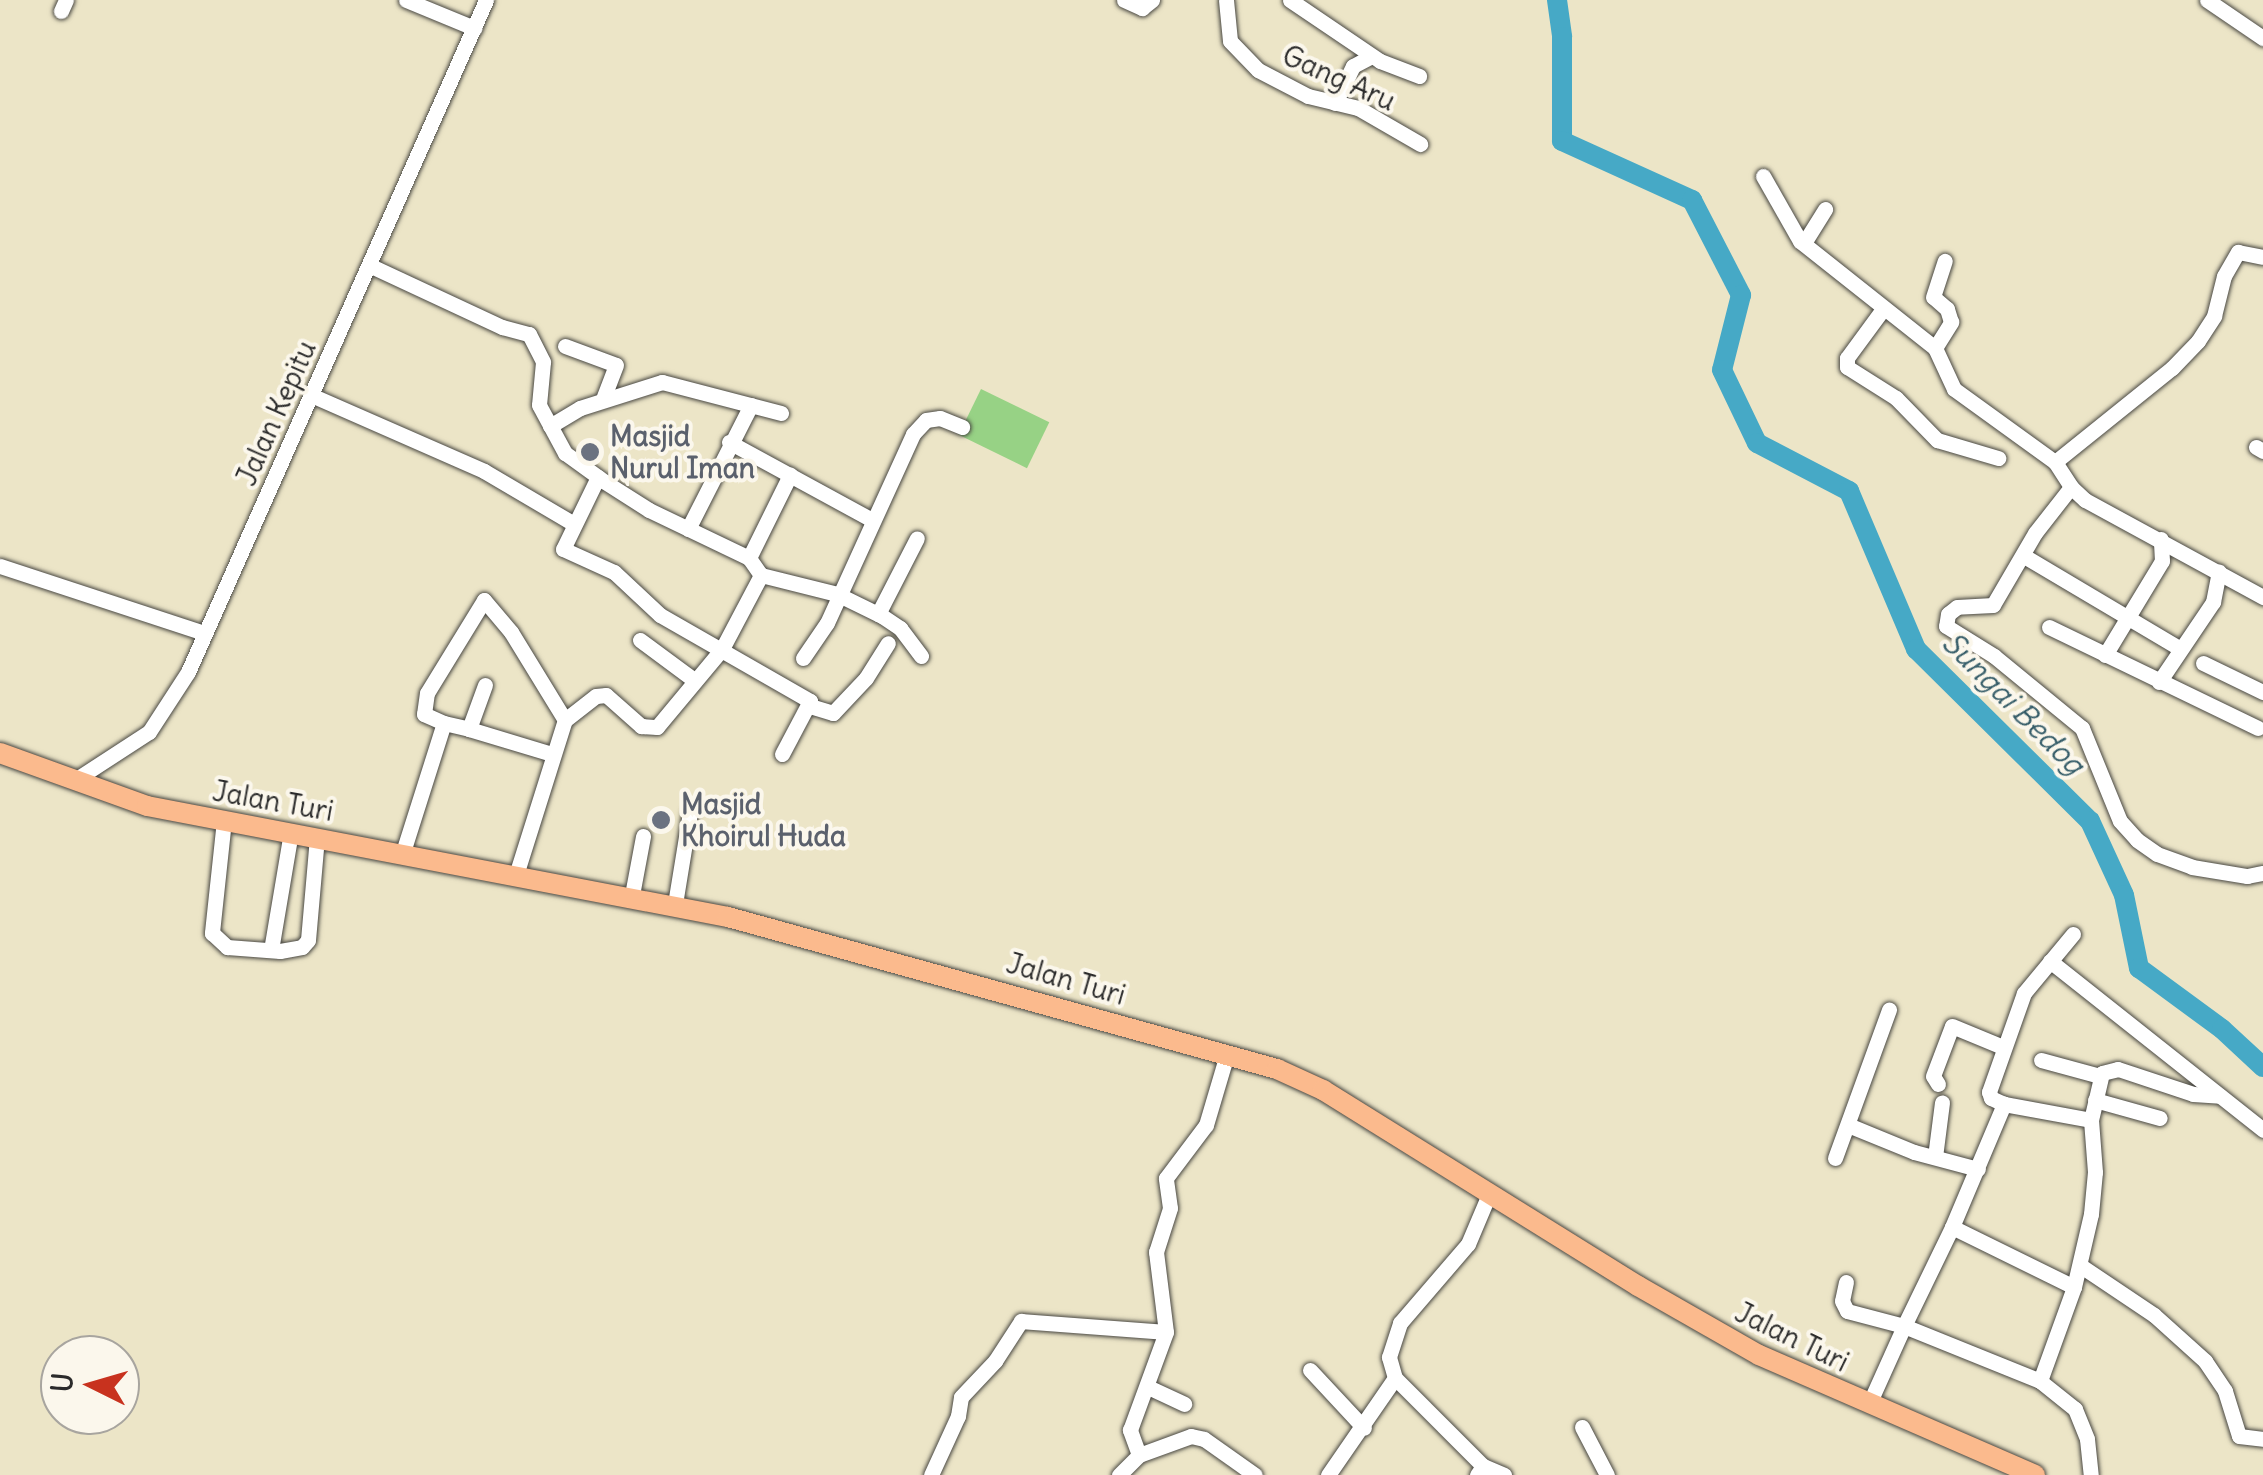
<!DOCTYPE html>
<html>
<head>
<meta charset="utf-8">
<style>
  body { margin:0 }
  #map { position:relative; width:2263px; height:1475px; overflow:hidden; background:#ece5c7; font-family:Delius,sans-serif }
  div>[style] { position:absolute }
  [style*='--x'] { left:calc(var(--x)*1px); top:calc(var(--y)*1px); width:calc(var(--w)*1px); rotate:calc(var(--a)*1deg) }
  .green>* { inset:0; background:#97d285; transform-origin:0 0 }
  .river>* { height:20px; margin:-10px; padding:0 10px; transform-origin:10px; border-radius:10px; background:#46a9c6 }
  .roads { filter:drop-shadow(0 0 2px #484742) drop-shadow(0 0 2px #484742) }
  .minor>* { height:15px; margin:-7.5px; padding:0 7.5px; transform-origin:7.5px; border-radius:7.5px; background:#fff }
  .major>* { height:20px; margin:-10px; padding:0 10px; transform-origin:10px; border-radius:10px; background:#fbba8d }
  .dots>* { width:28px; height:28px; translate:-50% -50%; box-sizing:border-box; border:5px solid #fbf7ec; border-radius:50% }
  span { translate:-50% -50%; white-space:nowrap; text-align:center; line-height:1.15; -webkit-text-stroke:8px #fbf7ec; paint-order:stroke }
  .street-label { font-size:28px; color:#2b2b2b }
  .worship-label { font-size:28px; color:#5b616d; font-weight:700 }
  .left { translate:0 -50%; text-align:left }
  .water-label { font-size:30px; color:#365d69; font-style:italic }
  .north { position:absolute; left:40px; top:1335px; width:100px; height:100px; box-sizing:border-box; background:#fbf7ec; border:2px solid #a8a59f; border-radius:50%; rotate:275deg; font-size:28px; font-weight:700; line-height:40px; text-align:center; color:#2b2b2b }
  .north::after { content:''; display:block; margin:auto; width:35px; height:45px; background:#c8321e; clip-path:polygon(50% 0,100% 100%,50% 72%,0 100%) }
</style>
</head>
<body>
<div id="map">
  <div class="green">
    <div style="left:981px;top:389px;width:76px;height:51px;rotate:26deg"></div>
  </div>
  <div class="river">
    <div style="--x:1557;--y:0;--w:37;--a:82"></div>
    <div style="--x:1562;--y:37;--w:104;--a:90"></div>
    <div style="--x:1562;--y:141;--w:143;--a:24.4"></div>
    <div style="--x:1692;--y:200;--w:107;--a:62.7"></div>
    <div style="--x:1741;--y:295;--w:77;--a:104.2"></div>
    <div style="--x:1722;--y:370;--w:81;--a:64.4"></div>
    <div style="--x:1757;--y:443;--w:104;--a:27.6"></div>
    <div style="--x:1849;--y:491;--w:172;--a:67"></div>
    <div style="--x:1916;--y:649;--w:245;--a:44.7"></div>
    <div style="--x:2090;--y:821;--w:81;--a:65.3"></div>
    <div style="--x:2124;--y:895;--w:75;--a:78.4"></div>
    <div style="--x:2139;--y:968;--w:103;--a:36.3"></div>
    <div style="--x:2222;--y:1029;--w:56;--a:42.8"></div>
  </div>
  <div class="roads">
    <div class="minor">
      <div style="--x:406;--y:0;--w:74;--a:22.4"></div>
      <div style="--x:1124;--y:0;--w:20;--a:24"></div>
      <div style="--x:1142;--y:8;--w:13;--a:-39"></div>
      <div style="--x:1226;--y:0;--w:41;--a:84.4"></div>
      <div style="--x:1230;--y:41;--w:40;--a:46"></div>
      <div style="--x:1258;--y:70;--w:56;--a:27.5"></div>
      <div style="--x:1308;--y:96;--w:51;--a:13.5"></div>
      <div style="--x:1358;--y:108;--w:72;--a:30.1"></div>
      <div style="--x:1290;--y:0;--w:109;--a:34.1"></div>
      <div style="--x:1380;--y:61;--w:42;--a:21"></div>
      <div style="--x:2207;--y:0;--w:68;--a:34.2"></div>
      <div style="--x:61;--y:11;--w:12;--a:-66"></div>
      <div style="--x:1335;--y:103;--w:41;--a:-64.1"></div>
      <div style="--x:1353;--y:66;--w:21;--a:-28"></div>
      <div style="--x:1763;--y:176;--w:75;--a:60.4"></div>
      <div style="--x:1800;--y:241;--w:172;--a:38.4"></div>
      <div style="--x:1935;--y:348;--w:45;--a:65.1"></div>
      <div style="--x:1954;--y:389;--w:125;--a:35.9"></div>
      <div style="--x:2055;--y:462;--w:30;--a:57"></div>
      <div style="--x:2071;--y:487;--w:19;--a:43"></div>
      <div style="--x:2085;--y:500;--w:203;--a:28.6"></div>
      <div style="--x:1804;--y:243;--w:40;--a:-58"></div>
      <div style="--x:371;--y:266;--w:145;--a:25"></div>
      <div style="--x:502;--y:327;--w:28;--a:15"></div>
      <div style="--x:529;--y:334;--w:31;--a:63"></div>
      <div style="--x:543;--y:362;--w:43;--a:95.3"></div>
      <div style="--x:539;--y:405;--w:55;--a:61.6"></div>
      <div style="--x:565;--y:453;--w:49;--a:35.9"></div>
      <div style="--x:605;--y:482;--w:52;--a:32.5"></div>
      <div style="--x:649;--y:510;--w:111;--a:25.6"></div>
      <div style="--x:749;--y:558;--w:21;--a:55"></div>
      <div style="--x:761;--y:575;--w:78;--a:14"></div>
      <div style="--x:837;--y:594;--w:50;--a:26.1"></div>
      <div style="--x:882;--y:616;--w:22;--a:34"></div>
      <div style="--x:900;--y:628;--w:35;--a:53"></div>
      <div style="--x:1883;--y:309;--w:61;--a:126.3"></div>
      <div style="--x:1847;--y:358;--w:9;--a:90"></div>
      <div style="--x:1847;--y:367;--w:58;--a:32.3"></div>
      <div style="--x:1896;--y:398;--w:59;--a:45.7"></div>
      <div style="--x:1937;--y:440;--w:64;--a:16.4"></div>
      <div style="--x:565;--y:346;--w:54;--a:20.4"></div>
      <div style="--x:616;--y:365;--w:36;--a:111"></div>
      <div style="--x:1935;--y:348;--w:31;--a:-58"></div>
      <div style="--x:1951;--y:322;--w:14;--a:-107"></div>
      <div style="--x:1947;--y:309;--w:18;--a:-139"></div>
      <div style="--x:1933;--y:297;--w:38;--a:-72"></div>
      <div style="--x:311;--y:395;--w:189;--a:23.7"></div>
      <div style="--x:484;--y:471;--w:104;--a:30.5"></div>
      <div style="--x:550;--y:426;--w:35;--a:-31"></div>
      <div style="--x:580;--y:408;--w:86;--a:-17.6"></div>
      <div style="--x:662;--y:382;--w:123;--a:14.6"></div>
      <div style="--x:729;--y:442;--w:163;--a:28.6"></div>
      <div style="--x:2256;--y:447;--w:8;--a:30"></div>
      <div style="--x:2055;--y:462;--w:150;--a:-38.8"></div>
      <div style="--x:2172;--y:368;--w:37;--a:-46"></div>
      <div style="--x:2198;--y:341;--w:30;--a:-57"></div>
      <div style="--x:2214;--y:316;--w:41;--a:-76"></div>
      <div style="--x:2224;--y:276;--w:28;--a:-60"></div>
      <div style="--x:2238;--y:252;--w:25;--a:11"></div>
      <div style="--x:598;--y:477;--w:80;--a:115.9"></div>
      <div style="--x:563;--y:549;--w:56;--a:24.3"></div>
      <div style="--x:614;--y:572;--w:63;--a:43.1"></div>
      <div style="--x:660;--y:615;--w:173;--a:29.8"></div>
      <div style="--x:810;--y:701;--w:60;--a:117.8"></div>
      <div style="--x:2071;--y:487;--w:58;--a:128"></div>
      <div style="--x:2035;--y:533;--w:83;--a:120.3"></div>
      <div style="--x:1993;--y:605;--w:36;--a:177"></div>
      <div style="--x:1957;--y:607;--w:11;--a:142"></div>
      <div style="--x:1948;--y:614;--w:12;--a:99"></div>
      <div style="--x:1946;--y:626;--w:57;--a:32"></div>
      <div style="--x:1994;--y:656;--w:114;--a:39.3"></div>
      <div style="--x:2082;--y:728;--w:100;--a:67.8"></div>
      <div style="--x:2120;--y:821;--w:25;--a:48"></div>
      <div style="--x:2137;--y:840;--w:24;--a:35"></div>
      <div style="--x:2157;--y:854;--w:37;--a:20"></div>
      <div style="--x:2192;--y:867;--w:56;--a:9.3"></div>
      <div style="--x:2247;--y:876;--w:16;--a:-11"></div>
      <div style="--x:688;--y:529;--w:139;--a:-63.1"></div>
      <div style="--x:2024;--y:556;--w:180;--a:30.7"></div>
      <div style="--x:749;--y:558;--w:93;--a:-63.7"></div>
      <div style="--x:0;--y:566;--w:215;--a:18.2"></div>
      <div style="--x:878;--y:614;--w:85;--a:-62.8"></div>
      <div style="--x:2049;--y:627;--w:232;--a:25.8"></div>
      <div style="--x:640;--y:640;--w:67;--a:36.5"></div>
      <div style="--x:2105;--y:655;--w:110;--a:-58.8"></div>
      <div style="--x:2162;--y:561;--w:22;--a:-93"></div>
      <div style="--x:803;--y:658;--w:42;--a:-55.6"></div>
      <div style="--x:827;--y:623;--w:208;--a:-65.5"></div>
      <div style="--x:913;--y:434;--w:19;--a:-47"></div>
      <div style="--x:926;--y:420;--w:14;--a:-8"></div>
      <div style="--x:940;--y:418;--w:24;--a:22"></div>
      <div style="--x:2203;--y:663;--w:67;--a:25.8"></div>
      <div style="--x:2159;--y:682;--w:97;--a:-56"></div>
      <div style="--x:2213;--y:602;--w:31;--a:-79"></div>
      <div style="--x:485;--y:685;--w:47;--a:110"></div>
      <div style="--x:469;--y:729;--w:87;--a:16.8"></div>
      <div style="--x:810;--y:706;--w:24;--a:17"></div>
      <div style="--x:833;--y:713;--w:48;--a:-46.7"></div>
      <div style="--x:866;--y:678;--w:41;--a:-57.8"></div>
      <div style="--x:444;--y:723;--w:22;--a:-156"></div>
      <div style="--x:424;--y:714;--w:21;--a:-82"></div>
      <div style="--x:427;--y:693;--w:109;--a:-58.5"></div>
      <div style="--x:484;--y:600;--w:42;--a:49.8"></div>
      <div style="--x:511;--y:632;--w:103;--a:58.5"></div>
      <div style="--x:75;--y:780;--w:88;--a:-33"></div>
      <div style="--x:149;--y:732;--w:72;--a:-57"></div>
      <div style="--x:188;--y:672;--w:735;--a:-66.08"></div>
      <div style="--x:224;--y:820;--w:114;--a:96.1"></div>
      <div style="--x:212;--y:933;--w:21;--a:43"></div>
      <div style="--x:227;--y:947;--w:53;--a:4.3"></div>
      <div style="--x:280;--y:951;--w:22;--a:-10"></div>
      <div style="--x:302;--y:947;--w:9;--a:-49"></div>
      <div style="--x:308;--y:940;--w:103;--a:-85"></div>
      <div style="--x:403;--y:852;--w:135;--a:-72.4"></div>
      <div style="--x:444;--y:723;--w:26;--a:13"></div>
      <div style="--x:516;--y:875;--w:163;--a:-72.5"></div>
      <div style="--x:565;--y:720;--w:39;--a:-38"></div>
      <div style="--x:596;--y:696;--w:10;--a:-6"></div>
      <div style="--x:606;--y:695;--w:47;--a:41.5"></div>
      <div style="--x:641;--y:726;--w:16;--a:4"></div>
      <div style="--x:657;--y:727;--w:102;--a:-50.2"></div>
      <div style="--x:722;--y:649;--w:84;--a:-62.2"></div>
      <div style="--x:632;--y:895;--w:60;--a:-79.4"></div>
      <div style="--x:675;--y:904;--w:93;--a:-80.7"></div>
      <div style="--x:2073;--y:934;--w:77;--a:129.7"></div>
      <div style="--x:2024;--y:993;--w:105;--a:109.5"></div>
      <div style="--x:1989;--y:1092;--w:6;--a:72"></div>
      <div style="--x:1991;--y:1098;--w:14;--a:25"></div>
      <div style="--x:2004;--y:1104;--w:88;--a:10.4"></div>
      <div style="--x:271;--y:950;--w:120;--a:-80.4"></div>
      <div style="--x:2050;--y:961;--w:272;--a:38.4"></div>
      <div style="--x:2041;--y:1060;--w:61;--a:15.2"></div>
      <div style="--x:1938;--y:1084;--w:9;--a:-122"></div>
      <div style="--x:1933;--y:1076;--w:53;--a:-69.2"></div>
      <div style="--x:1952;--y:1026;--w:55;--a:22.4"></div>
      <div style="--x:2095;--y:1100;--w:67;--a:15.5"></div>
      <div style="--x:1848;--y:1125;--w:71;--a:22.2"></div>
      <div style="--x:1914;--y:1152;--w:66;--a:14.9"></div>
      <div style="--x:1935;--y:1157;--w:55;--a:-82.7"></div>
      <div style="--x:1835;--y:1158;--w:158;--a:-70"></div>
      <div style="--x:1952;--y:1227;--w:134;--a:-67.1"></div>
      <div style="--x:2081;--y:1266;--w:88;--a:33.9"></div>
      <div style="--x:2154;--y:1315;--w:69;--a:42"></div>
      <div style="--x:2205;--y:1361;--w:36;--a:56"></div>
      <div style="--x:2225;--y:1391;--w:47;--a:72.7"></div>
      <div style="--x:2239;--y:1436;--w:24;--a:7"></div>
      <div style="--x:1846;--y:1282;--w:19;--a:102"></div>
      <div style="--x:1842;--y:1301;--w:11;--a:63"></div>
      <div style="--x:1847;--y:1311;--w:59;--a:14.7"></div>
      <div style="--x:1904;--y:1326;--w:110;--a:-64.1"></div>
      <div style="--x:1952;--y:1227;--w:136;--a:26.2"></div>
      <div style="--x:2074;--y:1287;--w:100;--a:109.9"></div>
      <div style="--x:2074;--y:1287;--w:75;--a:-76.9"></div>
      <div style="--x:2091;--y:1214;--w:42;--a:-84.6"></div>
      <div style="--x:2095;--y:1172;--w:52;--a:-94.4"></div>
      <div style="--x:2091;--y:1120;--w:48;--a:-76.8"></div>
      <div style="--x:2102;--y:1073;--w:16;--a:-14"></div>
      <div style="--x:2118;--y:1069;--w:79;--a:18.4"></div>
      <div style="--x:2193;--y:1094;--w:27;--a:4"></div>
      <div style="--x:1310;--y:1370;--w:79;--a:47"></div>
      <div style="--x:1148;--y:1387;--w:40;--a:25"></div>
      <div style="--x:1869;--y:1404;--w:85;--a:-65.8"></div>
      <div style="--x:1904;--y:1326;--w:147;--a:22"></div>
      <div style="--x:2040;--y:1381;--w:45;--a:38.7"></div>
      <div style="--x:2075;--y:1409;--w:32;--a:68"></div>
      <div style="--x:2087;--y:1439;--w:36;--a:84"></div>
      <div style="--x:1582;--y:1427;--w:54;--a:62.5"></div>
      <div style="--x:1139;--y:1455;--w:27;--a:-110"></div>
      <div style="--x:1130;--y:1430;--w:104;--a:-69.8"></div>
      <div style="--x:1166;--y:1332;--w:81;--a:-97.1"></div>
      <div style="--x:1156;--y:1252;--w:46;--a:-72.3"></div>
      <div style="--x:1170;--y:1208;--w:30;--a:-98"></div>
      <div style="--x:1166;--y:1178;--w:66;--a:-53"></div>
      <div style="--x:1206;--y:1125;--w:74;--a:-73.5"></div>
      <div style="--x:1483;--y:1466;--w:23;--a:23"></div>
      <div style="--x:931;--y:1475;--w:65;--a:-65.4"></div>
      <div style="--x:958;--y:1416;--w:19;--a:-81"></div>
      <div style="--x:961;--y:1397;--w:50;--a:-46.6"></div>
      <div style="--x:995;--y:1361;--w:48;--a:-57"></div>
      <div style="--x:1021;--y:1321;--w:145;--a:4.3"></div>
      <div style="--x:1119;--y:1475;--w:28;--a:-45"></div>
      <div style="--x:1139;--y:1455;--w:55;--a:-20.1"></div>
      <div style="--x:1191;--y:1436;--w:13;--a:13"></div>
      <div style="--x:1204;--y:1439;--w:62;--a:35.2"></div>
      <div style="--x:1328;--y:1475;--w:118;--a:-55.4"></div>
      <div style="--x:1477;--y:1475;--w:11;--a:-56"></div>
      <div style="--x:1483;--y:1466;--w:124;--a:-135"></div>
      <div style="--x:1395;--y:1378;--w:22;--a:-106"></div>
      <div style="--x:1389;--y:1357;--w:36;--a:-72"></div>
      <div style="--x:1400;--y:1323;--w:104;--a:-49.3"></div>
      <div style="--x:1468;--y:1244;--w:56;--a:-67.1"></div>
    </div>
    <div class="major">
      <div style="--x:0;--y:753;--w:156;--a:19.8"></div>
      <div style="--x:147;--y:806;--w:592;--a:10.82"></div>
      <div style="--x:728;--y:917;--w:570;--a:15.48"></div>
      <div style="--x:1277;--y:1069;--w:51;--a:24.5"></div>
      <div style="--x:1323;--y:1090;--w:371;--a:31.9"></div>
      <div style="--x:1638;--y:1286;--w:139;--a:29.7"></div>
      <div style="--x:1759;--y:1355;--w:301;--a:23.5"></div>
    </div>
  </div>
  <div class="dots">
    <div style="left:590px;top:452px;background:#6b7280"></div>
    <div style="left:661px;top:820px;background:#6b7280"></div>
  </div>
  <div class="street-label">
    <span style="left:1339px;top:78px;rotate:24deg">Gang Aru</span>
    <span style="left:276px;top:413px;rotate:-66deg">Jalan Kepitu</span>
    <span style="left:273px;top:801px;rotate:10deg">Jalan Turi</span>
    <span style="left:1066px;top:979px;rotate:16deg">Jalan Turi</span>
    <span style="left:1792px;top:1337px;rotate:26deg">Jalan Turi</span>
  </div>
  <div class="worship-label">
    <span class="left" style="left:610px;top:452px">Masjid<br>Nurul Iman</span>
    <span class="left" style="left:681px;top:820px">Masjid<br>Khoirul Huda</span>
  </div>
  <div class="water-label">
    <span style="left:2014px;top:703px;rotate:45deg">Sungai Bedog</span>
  </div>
  <div class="north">U</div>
</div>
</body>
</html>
